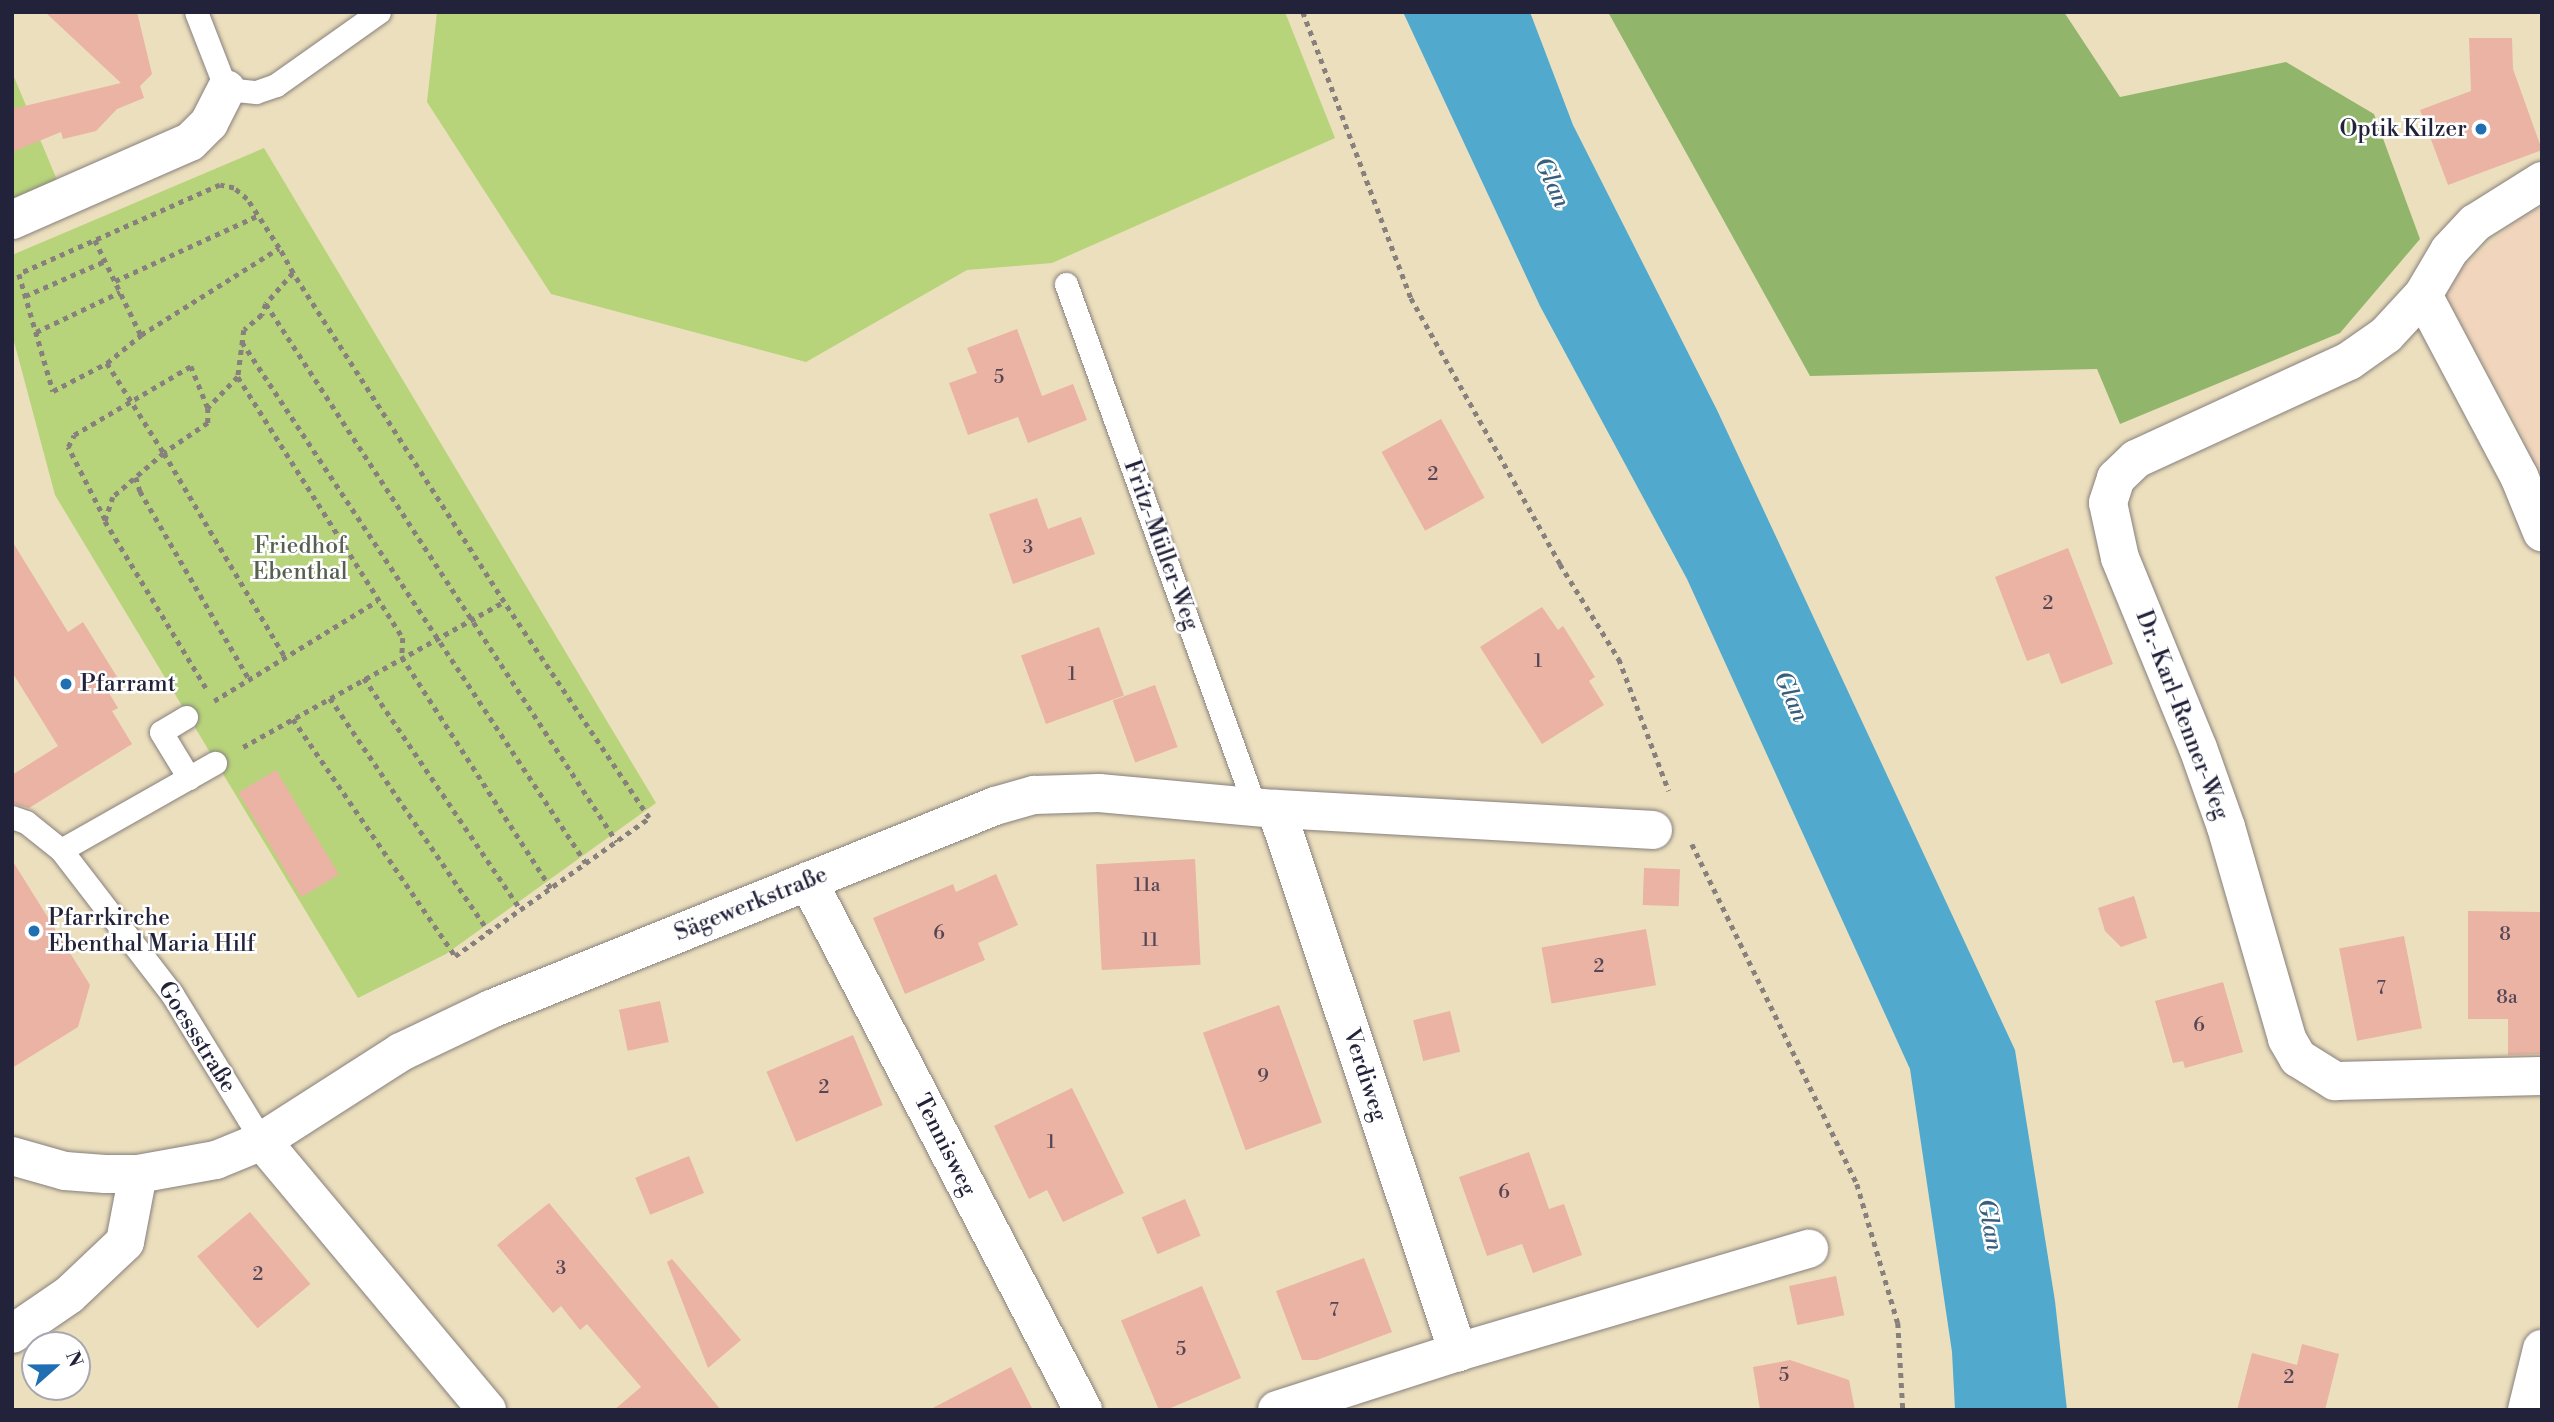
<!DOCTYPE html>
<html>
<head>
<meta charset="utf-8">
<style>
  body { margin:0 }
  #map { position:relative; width:2554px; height:1422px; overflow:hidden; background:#ecdfbe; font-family:"Libre Bodoni",serif }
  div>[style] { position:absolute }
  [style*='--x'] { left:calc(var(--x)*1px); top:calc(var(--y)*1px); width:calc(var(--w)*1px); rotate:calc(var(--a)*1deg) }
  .built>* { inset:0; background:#f1d5bd }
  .green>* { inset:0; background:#b7d47b }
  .forest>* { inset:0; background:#91b66b }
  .water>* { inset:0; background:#51aace }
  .building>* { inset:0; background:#eab3a3; transform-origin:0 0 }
  .path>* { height:4.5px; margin-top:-2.25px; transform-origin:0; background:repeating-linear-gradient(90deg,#87807c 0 5px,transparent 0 10px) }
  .roads { filter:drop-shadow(0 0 2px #87807c) drop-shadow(0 0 2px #87807c) }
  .lane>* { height:23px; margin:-11.5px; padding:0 11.5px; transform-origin:11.5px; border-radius:11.5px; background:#fff }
  .street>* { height:38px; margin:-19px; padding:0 19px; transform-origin:19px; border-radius:19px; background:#fff }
  .dots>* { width:19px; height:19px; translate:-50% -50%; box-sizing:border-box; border:4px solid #fff; border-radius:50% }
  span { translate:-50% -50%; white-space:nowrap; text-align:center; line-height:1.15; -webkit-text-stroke:5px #fff; paint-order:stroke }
  .number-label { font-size:19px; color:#544655 }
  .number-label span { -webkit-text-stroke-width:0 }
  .poi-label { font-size:23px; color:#22223b }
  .right { translate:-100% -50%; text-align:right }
  .left { translate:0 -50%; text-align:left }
  .street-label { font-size:23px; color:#22223b }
  .park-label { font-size:23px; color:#566051 }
  .water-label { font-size:24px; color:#375f7d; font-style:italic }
  .frame { position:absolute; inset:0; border:14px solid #22223b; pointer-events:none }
  .north { position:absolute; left:21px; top:1331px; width:70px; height:70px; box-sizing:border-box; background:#fff; border:2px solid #a7a7b1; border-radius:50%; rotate:69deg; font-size:19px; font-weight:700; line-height:28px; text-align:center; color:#22223b }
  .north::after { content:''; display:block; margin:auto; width:24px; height:32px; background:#1f6fb2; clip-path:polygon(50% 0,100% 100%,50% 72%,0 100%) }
</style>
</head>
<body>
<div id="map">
  <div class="built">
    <div style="clip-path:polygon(2542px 207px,2542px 483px,2522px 434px,2441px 286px,2522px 216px)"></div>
  </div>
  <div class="green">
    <div style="clip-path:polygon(437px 12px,1285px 12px,1335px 138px,1052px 263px,967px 270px,806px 362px,551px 294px,427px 102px)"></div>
    <div style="clip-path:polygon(12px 72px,57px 180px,12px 200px)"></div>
    <div style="clip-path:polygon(264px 148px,656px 803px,446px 954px,358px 998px,55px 495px,12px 334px,12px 255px)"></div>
  </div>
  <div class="forest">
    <div style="clip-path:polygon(1608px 12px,2064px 12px,2120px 97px,2286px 62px,2374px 114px,2420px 239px,2340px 333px,2120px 424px,2097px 369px,1810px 376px)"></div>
  </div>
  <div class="water">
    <div style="clip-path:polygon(1403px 12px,1530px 12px,1573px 125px,1717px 410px,2015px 1050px,2055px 1301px,2067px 1410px,1955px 1410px,1952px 1352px,1910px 1069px,1687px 579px,1540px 306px)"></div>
  </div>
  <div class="building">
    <div style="clip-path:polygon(45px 12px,137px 12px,152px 74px,140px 86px,144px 98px,117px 109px,96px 131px,63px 139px,61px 132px,12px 152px,12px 109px,121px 83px)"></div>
    <div style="clip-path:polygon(2469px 38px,2512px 38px,2513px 69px,2542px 150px,2448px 185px,2420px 110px,2471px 91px)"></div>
    <div style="clip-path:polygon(1017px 329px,1042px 396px,1073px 384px,1087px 420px,1028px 443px,1018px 417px,968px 435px,949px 383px,977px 373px,967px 348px)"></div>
    <div style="left:1441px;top:419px;width:90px;height:68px;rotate:61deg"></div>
    <div style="clip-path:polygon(1037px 498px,1048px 529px,1081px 517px,1095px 554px,1013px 584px,989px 514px)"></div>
    <div style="clip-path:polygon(12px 541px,68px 632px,83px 622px,119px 680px,106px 688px,118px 708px,112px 711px,132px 744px,29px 808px,12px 803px,12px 775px,58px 746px,12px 672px)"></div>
    <div style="clip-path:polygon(2068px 548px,2113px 664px,2061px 684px,2049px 653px,2027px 661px,1995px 577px)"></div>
    <div style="clip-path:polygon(1542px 607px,1558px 630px,1563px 626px,1595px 677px,1589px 681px,1604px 705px,1542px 744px,1480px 647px)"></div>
    <div style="left:1099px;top:627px;width:73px;height:83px;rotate:70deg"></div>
    <div style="left:1155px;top:685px;width:66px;height:45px;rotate:70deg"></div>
    <div style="left:276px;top:770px;width:122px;height:44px;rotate:59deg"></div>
    <div style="left:1195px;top:859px;width:106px;height:99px;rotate:87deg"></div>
    <div style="clip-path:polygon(12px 860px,90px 985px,78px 1027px,12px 1068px)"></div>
    <div style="left:1644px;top:868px;width:36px;height:37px;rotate:2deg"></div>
    <div style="clip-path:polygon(996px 874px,1018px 925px,978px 943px,985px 960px,905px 994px,873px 918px,953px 884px,956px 892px)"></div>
    <div style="clip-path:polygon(2134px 896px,2147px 938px,2121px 947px,2105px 931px,2098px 908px)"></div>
    <div style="clip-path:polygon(2468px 911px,2542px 912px,2542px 1054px,2508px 1055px,2508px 1019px,2468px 1019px)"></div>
    <div style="left:1646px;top:929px;width:57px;height:106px;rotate:80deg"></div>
    <div style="left:2404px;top:936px;width:94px;height:66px;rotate:79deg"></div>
    <div style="clip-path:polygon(2223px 982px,2243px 1052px,2185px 1068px,2183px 1061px,2173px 1063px,2155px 1001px)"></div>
    <div style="left:660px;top:1001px;width:42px;height:42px;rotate:78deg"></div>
    <div style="left:1279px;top:1005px;width:125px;height:81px;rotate:70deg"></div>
    <div style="left:1450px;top:1011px;width:42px;height:38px;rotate:76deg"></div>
    <div style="left:853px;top:1035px;width:76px;height:94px;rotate:67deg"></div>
    <div style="clip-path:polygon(1072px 1088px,1124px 1193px,1063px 1222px,1047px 1190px,1029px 1199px,994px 1126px)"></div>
    <div style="clip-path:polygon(1529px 1152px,1549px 1209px,1564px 1204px,1582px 1255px,1533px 1273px,1522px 1244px,1487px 1256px,1459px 1177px)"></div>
    <div style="left:689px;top:1156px;width:40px;height:58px;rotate:68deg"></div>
    <div style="left:1185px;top:1199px;width:40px;height:47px;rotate:67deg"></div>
    <div style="clip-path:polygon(549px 1203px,594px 1257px,721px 1410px,614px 1410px,641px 1387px,587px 1324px,580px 1330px,561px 1306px,553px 1313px,497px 1245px)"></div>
    <div style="left:250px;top:1212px;width:94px;height:69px;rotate:50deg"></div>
    <div style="clip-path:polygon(1364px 1258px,1392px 1332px,1317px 1360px,1302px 1360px,1276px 1291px)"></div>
    <div style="clip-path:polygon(672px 1259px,741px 1340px,708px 1368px,667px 1262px)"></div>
    <div style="left:1836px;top:1276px;width:40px;height:48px;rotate:78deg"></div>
    <div style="left:1202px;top:1286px;width:100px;height:88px;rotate:67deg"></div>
    <div style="clip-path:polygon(2302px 1344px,2339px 1354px,2325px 1410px,2237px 1410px,2252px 1353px,2297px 1365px)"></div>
    <div style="clip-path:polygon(1790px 1360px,1849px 1380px,1855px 1410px,1760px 1410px,1753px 1367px)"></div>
    <div style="clip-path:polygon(1011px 1367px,1033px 1410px,929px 1410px)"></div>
  </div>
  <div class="path">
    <div style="--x:1303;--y:12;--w:306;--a:69.3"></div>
    <div style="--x:1411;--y:298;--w:305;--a:60.7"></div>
    <div style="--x:1560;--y:564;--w:112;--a:58.2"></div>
    <div style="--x:1619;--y:659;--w:141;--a:69.3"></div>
    <div style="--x:95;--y:240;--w:106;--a:64.2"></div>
    <div style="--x:293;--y:273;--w:41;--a:131.1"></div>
    <div style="--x:266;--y:304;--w:642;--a:56.88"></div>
    <div style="--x:115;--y:281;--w:156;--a:-24.6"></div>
    <div style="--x:25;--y:296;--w:87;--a:-23.6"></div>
    <div style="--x:266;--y:304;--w:12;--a:110"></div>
    <div style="--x:262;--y:315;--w:23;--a:140"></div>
    <div style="--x:244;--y:330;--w:47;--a:97.3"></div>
    <div style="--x:238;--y:377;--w:43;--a:134.1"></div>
    <div style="--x:208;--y:408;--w:15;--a:90"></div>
    <div style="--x:208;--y:423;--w:53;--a:145.7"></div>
    <div style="--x:164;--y:453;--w:237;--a:59.3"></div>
    <div style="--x:36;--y:332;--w:93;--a:-25.5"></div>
    <div style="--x:242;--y:342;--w:624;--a:56.56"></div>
    <div style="--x:107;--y:363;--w:107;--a:57.7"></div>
    <div style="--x:164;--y:453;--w:67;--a:139.2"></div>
    <div style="--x:113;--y:497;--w:25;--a:108"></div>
    <div style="--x:105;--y:521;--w:195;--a:58.8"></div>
    <div style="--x:238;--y:377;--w:309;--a:57.7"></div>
    <div style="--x:403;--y:638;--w:19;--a:93"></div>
    <div style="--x:402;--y:657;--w:275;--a:57.2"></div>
    <div style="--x:136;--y:477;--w:15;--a:74"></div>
    <div style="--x:140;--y:491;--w:217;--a:59.9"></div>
    <div style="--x:105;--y:520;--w:82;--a:-116.9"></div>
    <div style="--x:68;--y:447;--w:13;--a:-63"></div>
    <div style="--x:74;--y:435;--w:136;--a:-30.5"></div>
    <div style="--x:191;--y:366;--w:45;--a:68"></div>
    <div style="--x:364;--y:678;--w:280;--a:55.9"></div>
    <div style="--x:330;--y:698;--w:283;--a:55.8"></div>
    <div style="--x:214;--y:701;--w:191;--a:-31.5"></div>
    <div style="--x:293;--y:719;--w:287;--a:55.6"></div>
    <div style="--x:455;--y:956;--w:238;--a:-35.4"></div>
    <div style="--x:649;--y:818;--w:260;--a:-123.9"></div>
    <div style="--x:243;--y:747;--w:299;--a:-29.1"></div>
    <div style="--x:504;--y:602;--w:391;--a:-122.7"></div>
    <div style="--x:293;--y:273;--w:29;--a:-119"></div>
    <div style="--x:279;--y:248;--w:59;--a:-123.1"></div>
    <div style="--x:247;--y:199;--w:17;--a:-140"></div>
    <div style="--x:234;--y:188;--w:14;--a:-168"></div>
    <div style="--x:220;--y:185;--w:220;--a:156.1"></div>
    <div style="--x:19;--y:274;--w:122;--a:73.8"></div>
    <div style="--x:53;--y:391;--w:61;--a:-27.4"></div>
    <div style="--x:107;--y:363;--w:44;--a:-39.5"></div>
    <div style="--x:141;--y:335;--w:163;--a:-32.2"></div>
    <div style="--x:1692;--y:844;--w:378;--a:64.1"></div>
    <div style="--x:1857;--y:1184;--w:145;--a:73.6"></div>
    <div style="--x:1898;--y:1323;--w:87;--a:86.7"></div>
  </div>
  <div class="roads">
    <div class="lane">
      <div style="--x:196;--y:12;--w:83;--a:68.7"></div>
      <div style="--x:226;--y:89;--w:30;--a:6"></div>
      <div style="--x:256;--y:92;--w:21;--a:-19"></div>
      <div style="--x:276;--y:85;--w:126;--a:-35.3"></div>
      <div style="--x:1066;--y:284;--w:556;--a:70.13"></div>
      <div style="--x:186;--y:717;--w:29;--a:149"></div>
      <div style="--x:161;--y:732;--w:54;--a:58.7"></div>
      <div style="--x:12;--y:817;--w:15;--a:20"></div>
      <div style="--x:26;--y:822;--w:45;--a:38.7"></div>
      <div style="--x:61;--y:850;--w:182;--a:52.4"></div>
      <div style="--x:172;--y:994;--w:172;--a:58.5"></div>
      <div style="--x:61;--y:850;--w:177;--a:-29.5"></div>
    </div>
    <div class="street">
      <div style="--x:2542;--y:181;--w:79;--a:147.9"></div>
      <div style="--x:2475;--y:223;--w:38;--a:133"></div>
      <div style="--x:2449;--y:251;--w:51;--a:120.6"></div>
      <div style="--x:2423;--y:295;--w:205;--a:62.1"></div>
      <div style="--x:2519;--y:476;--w:61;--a:67.7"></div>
      <div style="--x:12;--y:220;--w:194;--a:-23.7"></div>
      <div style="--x:190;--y:142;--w:27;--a:-45"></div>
      <div style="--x:209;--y:123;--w:38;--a:-63"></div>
      <div style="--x:2423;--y:295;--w:54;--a:132.8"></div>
      <div style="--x:2386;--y:335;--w:45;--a:144.9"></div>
      <div style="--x:2349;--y:361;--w:234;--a:155.3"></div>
      <div style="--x:2136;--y:459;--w:28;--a:136"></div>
      <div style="--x:2116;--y:478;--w:26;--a:108"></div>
      <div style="--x:2108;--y:503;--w:56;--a:77.7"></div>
      <div style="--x:2120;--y:558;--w:205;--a:67.7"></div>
      <div style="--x:2198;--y:748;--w:84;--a:70.5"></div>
      <div style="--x:2226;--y:827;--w:221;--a:73.9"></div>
      <div style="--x:2287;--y:1039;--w:22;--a:60"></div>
      <div style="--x:2298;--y:1058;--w:44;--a:31.9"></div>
      <div style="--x:2335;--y:1081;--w:207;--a:-1.4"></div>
      <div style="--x:1653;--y:830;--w:378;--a:-176.8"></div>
      <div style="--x:1276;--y:809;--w:573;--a:71.47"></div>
      <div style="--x:1458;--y:1352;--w:366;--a:-16.4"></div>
      <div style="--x:808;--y:881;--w:596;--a:62.53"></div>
      <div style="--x:262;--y:1141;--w:351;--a:50.1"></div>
      <div style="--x:12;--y:1156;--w:55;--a:15.8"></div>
      <div style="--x:65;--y:1171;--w:40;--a:4.3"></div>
      <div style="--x:105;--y:1174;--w:33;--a:0"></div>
      <div style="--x:138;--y:1174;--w:79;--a:-10.2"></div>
      <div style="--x:216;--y:1160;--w:50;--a:-22.4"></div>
      <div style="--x:262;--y:1141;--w:165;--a:-32.6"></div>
      <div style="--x:401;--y:1052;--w:100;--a:-25.5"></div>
      <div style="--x:491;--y:1009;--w:543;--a:-21.94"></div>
      <div style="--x:995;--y:806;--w:41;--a:-15.8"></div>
      <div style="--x:1034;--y:795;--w:65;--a:-1.8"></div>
      <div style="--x:1099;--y:793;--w:178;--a:5.2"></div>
      <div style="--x:12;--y:1334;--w:69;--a:-34.4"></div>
      <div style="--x:69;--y:1295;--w:77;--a:-43.4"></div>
      <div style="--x:125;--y:1242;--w:69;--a:-79.2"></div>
      <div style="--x:1277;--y:1410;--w:190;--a:-17.8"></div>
      <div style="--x:2527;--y:1410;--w:63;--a:-76.2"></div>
    </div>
  </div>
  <div class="dots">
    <div style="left:2481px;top:129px;background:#1f6fb2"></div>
    <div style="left:66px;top:684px;background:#1f6fb2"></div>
    <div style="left:34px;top:931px;background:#1f6fb2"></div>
  </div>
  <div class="number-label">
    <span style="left:999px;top:378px">5</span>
    <span style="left:1433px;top:475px">2</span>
    <span style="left:1028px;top:548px">3</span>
    <span style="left:2048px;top:604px">2</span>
    <span style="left:1538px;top:662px">1</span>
    <span style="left:1072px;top:675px">1</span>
    <span style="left:1147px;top:886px">11a</span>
    <span style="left:939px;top:934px">6</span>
    <span style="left:2505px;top:935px">8</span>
    <span style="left:1150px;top:941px">11</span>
    <span style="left:1599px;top:967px">2</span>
    <span style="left:2381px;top:989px">7</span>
    <span style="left:2507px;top:998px">8a</span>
    <span style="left:2199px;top:1026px">6</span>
    <span style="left:1263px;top:1077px">9</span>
    <span style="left:824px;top:1088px">2</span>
    <span style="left:1051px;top:1143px">1</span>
    <span style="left:1504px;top:1193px">6</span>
    <span style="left:561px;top:1269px">3</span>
    <span style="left:258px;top:1275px">2</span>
    <span style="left:1334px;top:1311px">7</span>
    <span style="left:1181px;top:1350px">5</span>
    <span style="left:1784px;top:1376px">5</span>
    <span style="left:2289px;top:1378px">2</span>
  </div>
  <div class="poi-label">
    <span class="right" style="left:2467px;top:129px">Optik Kilzer</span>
    <span class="left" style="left:80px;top:684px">Pfarramt</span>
    <span class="left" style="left:48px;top:931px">Pfarrkirche<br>Ebenthal Maria Hilf</span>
  </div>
  <div class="street-label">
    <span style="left:1161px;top:545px;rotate:70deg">Fritz-Müller-Weg</span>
    <span style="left:2182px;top:715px;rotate:69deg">Dr.-Karl-Renner-Weg</span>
    <span style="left:751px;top:904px;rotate:-22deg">Sägewerkstraße</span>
    <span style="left:197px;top:1037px;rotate:58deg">Goessstraße</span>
    <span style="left:1365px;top:1075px;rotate:72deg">Verdiweg</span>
    <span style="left:945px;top:1145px;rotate:63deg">Tennisweg</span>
  </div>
  <div class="park-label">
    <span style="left:300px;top:559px">Friedhof<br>Ebenthal</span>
  </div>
  <div class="water-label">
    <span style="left:1551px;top:183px;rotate:65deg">Glan</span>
    <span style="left:1790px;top:697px;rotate:66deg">Glan</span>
    <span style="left:1989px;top:1225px;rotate:79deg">Glan</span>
  </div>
  <div class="frame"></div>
  <div class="north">N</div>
</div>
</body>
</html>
